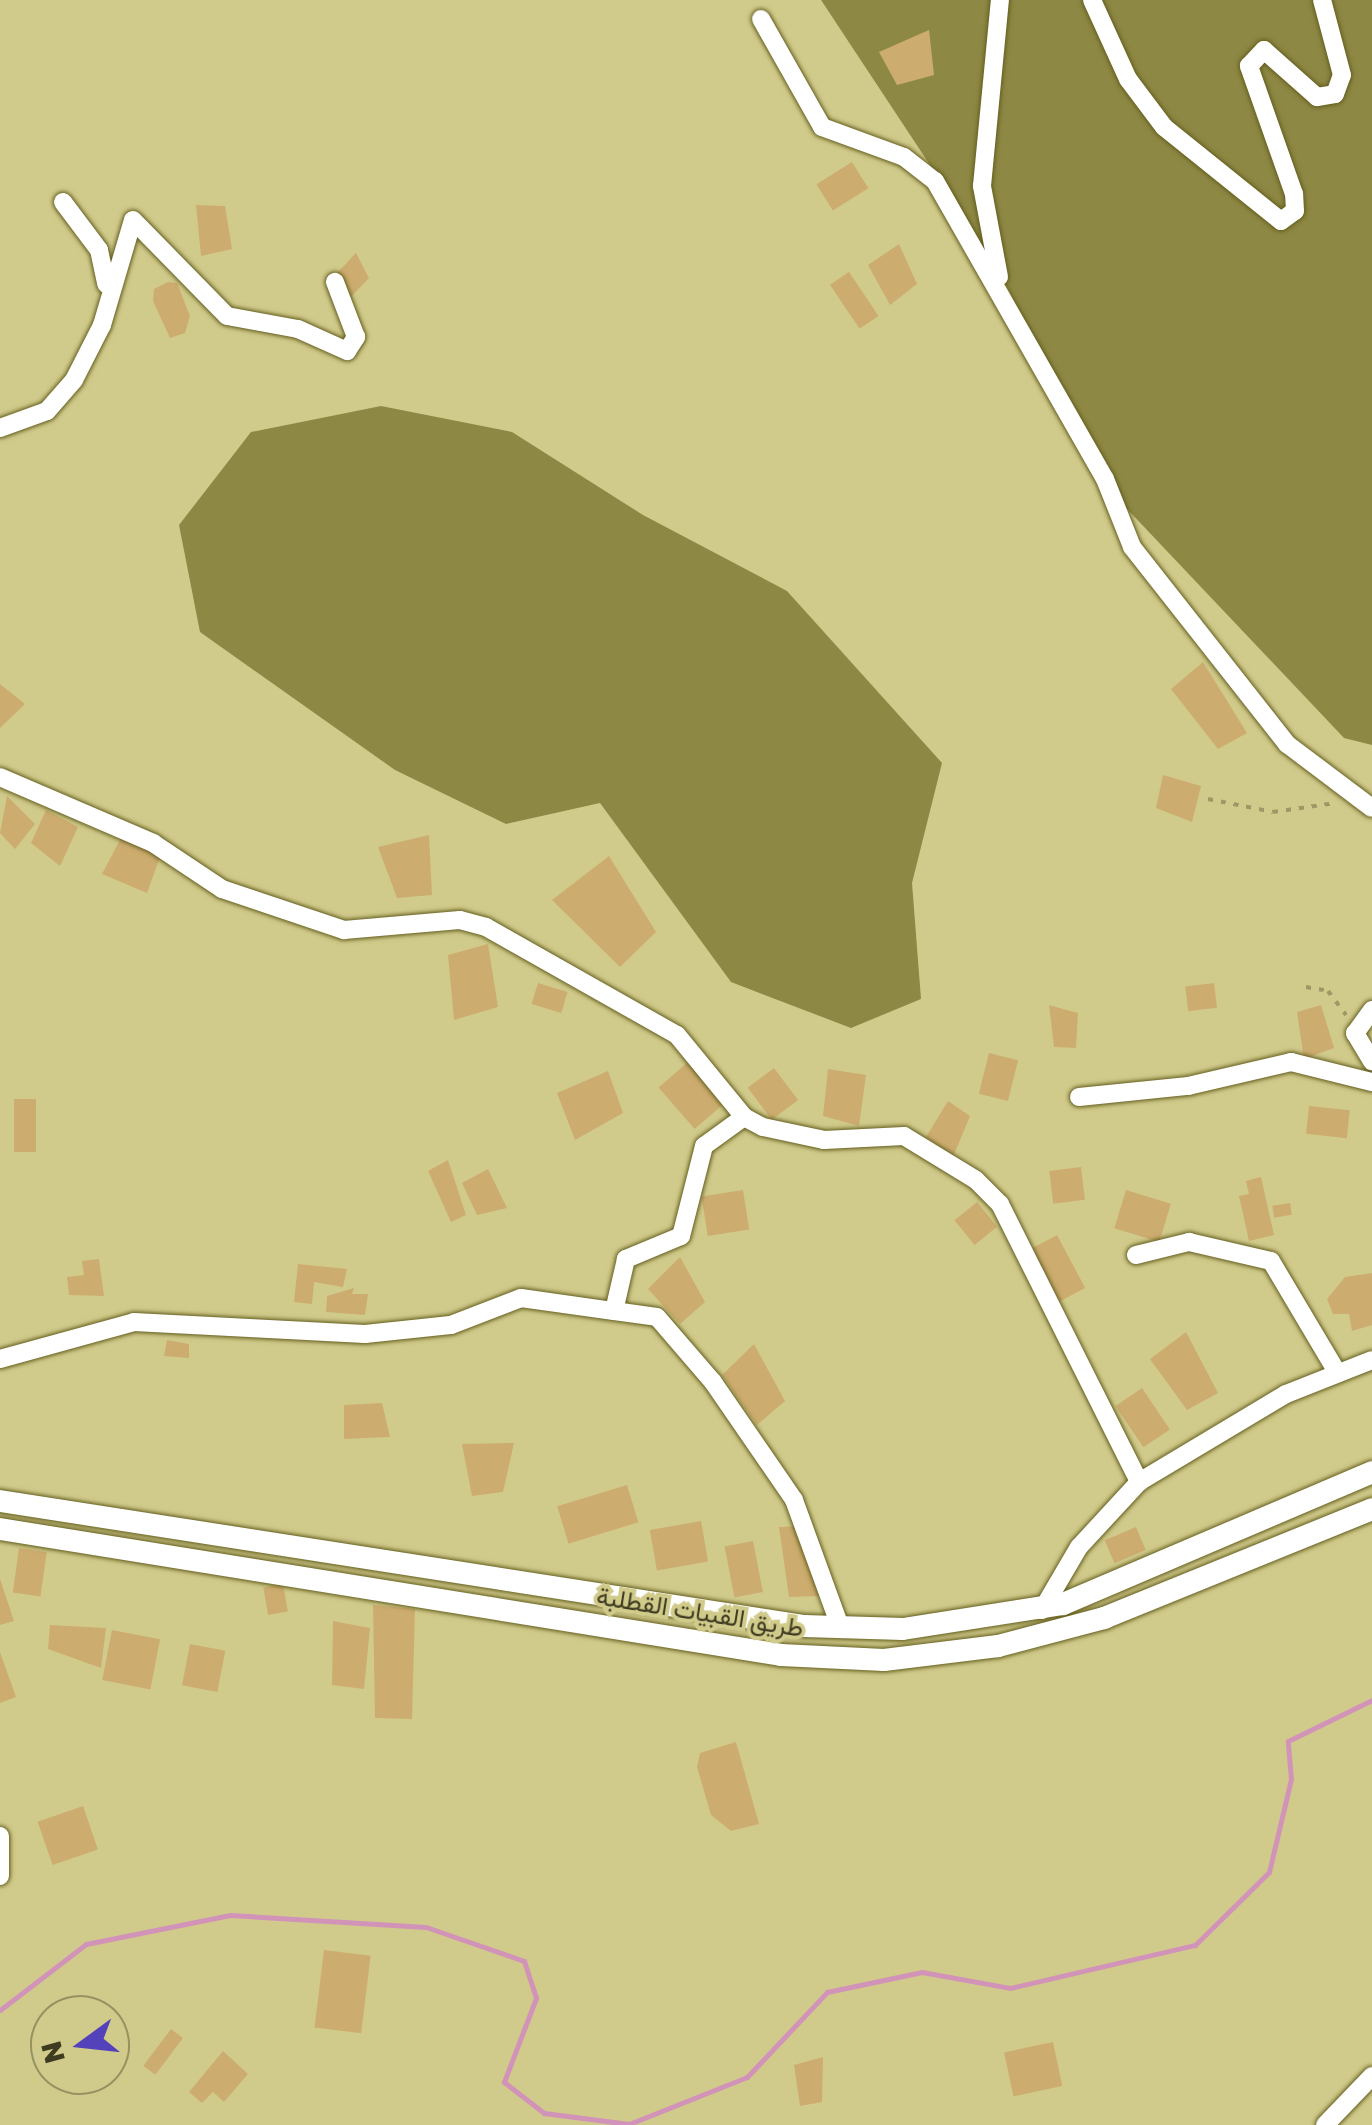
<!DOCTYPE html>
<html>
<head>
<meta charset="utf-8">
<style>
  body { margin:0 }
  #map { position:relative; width:1372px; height:2125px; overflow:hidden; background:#d1cb8b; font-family:"Golos Text",Vazirmatn,sans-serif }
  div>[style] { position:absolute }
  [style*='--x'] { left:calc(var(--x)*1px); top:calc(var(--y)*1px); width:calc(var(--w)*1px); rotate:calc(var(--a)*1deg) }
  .forest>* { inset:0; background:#8e8845 }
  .stream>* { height:5px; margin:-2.5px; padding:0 2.5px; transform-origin:2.5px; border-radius:2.5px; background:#d293b8 }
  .building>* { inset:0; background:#cdad6f; transform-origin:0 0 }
  .path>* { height:4px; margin-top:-2px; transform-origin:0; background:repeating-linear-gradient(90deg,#9d9865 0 5px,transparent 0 13px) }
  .roads { filter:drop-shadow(0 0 2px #655f1f) drop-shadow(0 0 2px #655f1f) }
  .street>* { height:18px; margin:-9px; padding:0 9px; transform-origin:9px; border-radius:9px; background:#fff }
  .secondary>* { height:22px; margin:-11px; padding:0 11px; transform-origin:11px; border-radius:11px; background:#fff }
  span { translate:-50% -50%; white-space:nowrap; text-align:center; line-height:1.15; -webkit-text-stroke:8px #d1cb8b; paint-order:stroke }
  .street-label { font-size:25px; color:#3e3b21 }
  .north { position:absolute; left:30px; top:1995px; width:100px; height:100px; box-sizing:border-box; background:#d1cb8b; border:2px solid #969161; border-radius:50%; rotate:255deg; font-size:28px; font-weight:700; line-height:40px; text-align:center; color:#3e3b21 }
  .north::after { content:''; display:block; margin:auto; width:35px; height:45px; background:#5342b9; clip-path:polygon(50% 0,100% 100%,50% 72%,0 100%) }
</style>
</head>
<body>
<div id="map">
  <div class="forest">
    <div style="clip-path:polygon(821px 0,1372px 0,1372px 745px,1344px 738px,1111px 492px,996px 265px)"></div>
    <div style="clip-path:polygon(381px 406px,512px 432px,643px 515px,787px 591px,942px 763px,912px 883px,921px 999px,851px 1028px,731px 982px,600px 803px,506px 824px,395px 770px,200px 632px,179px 525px,251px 432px)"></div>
  </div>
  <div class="stream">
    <div style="--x:0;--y:2010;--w:108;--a:-37.5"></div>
    <div style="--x:86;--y:1944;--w:147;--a:-11.4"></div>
    <div style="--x:230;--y:1915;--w:196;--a:3.5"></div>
    <div style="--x:426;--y:1927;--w:104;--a:19.1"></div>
    <div style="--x:524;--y:1961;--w:39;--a:72"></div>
    <div style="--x:536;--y:1998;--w:90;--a:110.9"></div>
    <div style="--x:504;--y:2082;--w:51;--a:37.8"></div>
    <div style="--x:544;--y:2113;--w:86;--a:7.4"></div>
    <div style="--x:629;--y:2124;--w:127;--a:-21.7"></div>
    <div style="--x:747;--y:2077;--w:117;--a:-46.7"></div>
    <div style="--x:827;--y:1992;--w:97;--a:-11.9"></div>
    <div style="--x:922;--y:1972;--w:89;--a:10.3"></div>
    <div style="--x:1010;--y:1988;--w:190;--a:-13.1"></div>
    <div style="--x:1195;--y:1945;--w:104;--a:-44.6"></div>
    <div style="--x:1269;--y:1872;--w:96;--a:-76.7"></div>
    <div style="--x:1291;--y:1779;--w:38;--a:-95"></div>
    <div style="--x:1288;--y:1741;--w:93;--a:-26"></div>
  </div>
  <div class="building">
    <div style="clip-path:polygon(929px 30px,934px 75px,897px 85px,879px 52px)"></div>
    <div style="left:852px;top:162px;width:31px;height:42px;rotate:58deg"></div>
    <div style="clip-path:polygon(196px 205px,225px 206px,232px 249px,201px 256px)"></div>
    <div style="clip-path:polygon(899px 244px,917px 284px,890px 305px,868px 265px)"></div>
    <div style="clip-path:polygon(356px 253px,369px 278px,350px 298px,337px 273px)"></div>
    <div style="left:849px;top:272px;width:53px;height:23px;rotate:56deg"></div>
    <div style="clip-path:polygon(168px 282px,177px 283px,190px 316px,185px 333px,170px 338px,153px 301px,154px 289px)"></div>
    <div style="clip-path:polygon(1203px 662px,1247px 733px,1218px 749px,1171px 689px)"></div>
    <div style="clip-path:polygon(0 684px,25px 704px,0 728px)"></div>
    <div style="clip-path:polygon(1163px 775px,1201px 786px,1192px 822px,1156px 808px)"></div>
    <div style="clip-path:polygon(7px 796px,35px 824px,15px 849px,0 833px)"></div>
    <div style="clip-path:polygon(46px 810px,78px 827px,60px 866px,31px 843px)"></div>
    <div style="clip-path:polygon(429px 835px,432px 895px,397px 898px,378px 847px)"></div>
    <div style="clip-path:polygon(122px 836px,161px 854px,147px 893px,102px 874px)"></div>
    <div style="clip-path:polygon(609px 856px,656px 932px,620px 967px,552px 900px)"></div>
    <div style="clip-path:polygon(488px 944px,498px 1007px,454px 1020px,448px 955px)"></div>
    <div style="left:538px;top:983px;width:31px;height:22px;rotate:17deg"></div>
    <div style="left:1214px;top:983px;width:25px;height:29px;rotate:83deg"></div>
    <div style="clip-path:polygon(1049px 1005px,1078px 1013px,1076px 1048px,1054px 1047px)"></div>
    <div style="clip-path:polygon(1321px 1005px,1334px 1048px,1304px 1059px,1297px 1012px)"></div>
    <div style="left:989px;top:1053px;width:30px;height:42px;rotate:14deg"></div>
    <div style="left:688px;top:1062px;width:55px;height:39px;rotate:49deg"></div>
    <div style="left:774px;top:1068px;width:40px;height:33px;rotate:53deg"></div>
    <div style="clip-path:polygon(828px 1069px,866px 1075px,859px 1126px,823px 1116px)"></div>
    <div style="clip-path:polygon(608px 1071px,623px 1113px,575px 1140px,557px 1093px)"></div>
    <div style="left:14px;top:1099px;width:22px;height:53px"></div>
    <div style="clip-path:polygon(948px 1101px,970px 1116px,953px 1157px,926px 1137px)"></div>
    <div style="left:1309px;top:1106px;width:41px;height:28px;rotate:6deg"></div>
    <div style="clip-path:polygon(448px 1160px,466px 1215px,451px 1222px,428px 1171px)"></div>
    <div style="left:1081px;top:1167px;width:33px;height:32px;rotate:83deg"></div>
    <div style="clip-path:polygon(488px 1169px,507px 1208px,477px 1215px,462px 1183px)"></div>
    <div style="clip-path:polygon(1261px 1177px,1274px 1235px,1249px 1241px,1239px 1196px,1249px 1194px,1246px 1181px)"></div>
    <div style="left:743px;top:1190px;width:40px;height:42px;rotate:81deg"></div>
    <div style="left:1126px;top:1190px;width:47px;height:40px;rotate:17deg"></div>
    <div style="left:977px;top:1202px;width:32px;height:29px;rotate:51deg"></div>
    <div style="left:1290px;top:1203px;width:12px;height:18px;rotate:81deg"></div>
    <div style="left:1057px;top:1235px;width:60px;height:32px;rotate:62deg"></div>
    <div style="clip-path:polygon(680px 1257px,705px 1302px,680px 1324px,648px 1289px)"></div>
    <div style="clip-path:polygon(99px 1259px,104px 1296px,69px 1295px,67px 1277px,84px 1275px,82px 1261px)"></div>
    <div style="clip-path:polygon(298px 1264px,347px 1269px,343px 1287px,314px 1282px,312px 1304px,294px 1302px)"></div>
    <div style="clip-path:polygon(1372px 1273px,1372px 1325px,1352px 1331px,1349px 1314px,1333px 1314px,1327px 1299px,1345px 1277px)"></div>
    <div style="clip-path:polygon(354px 1288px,352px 1294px,368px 1294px,365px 1315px,326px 1312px,327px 1296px)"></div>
    <div style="clip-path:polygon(1186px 1332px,1218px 1393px,1187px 1410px,1150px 1359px)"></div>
    <div style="clip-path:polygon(167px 1340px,189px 1344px,189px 1358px,164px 1356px)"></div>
    <div style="clip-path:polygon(754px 1344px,785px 1401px,757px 1425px,722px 1375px)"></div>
    <div style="left:1142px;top:1388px;width:50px;height:32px;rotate:56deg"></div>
    <div style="clip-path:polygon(382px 1403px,390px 1437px,344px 1439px,344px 1405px)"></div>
    <div style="clip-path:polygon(514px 1443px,503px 1492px,472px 1496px,462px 1444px)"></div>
    <div style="left:627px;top:1485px;width:39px;height:73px;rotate:73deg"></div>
    <div style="left:701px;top:1521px;width:41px;height:52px;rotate:80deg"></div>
    <div style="clip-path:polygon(802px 1526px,819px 1596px,789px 1597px,779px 1527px)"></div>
    <div style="left:1136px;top:1527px;width:25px;height:34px;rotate:67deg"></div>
    <div style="left:753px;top:1541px;width:52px;height:29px;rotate:79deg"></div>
    <div style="left:19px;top:1548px;width:28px;height:45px;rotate:8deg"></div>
    <div style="clip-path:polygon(0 1579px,14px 1621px,0 1625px)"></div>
    <div style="left:283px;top:1584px;width:28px;height:20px;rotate:80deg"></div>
    <div style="clip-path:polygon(373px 1605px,415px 1609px,412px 1719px,375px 1718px)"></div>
    <div style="clip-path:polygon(333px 1621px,370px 1628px,364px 1689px,332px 1685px)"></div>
    <div style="clip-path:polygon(50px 1625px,106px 1628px,101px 1668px,48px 1649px)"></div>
    <div style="left:112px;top:1630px;width:49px;height:51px;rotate:11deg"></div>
    <div style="left:190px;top:1644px;width:36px;height:42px;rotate:11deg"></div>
    <div style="clip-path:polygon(0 1652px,16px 1697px,0 1703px)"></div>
    <div style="clip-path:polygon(736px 1742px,759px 1824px,731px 1831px,711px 1815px,697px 1767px,700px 1753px)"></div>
    <div style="left:83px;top:1806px;width:46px;height:48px;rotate:71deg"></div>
    <div style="left:324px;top:1950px;width:47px;height:78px;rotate:7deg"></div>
    <div style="left:171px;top:2029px;width:15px;height:46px;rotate:37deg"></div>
    <div style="left:1053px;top:2042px;width:45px;height:50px;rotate:78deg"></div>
    <div style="clip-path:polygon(223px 2051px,248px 2074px,224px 2102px,213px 2092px,202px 2103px,189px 2092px)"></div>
    <div style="clip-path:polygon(823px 2057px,822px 2102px,800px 2106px,794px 2065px)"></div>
  </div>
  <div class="path">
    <div style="--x:1208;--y:799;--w:66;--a:11.3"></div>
    <div style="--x:1273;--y:812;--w:63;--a:-8.3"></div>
    <div style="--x:1306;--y:987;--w:22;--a:10"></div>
    <div style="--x:1328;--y:991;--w:30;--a:53"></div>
  </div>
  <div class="roads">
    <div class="street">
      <div style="--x:1092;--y:0;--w:87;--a:65.5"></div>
      <div style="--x:1128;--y:79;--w:60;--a:53.1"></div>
      <div style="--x:1164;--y:127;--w:150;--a:38.8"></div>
      <div style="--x:1281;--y:221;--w:17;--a:-36"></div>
      <div style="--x:1295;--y:211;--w:17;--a:-93"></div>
      <div style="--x:1294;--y:194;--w:136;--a:-109.4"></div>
      <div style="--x:1249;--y:66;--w:22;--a:-47"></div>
      <div style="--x:1264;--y:50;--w:71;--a:41.6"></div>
      <div style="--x:1317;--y:97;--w:18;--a:-9"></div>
      <div style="--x:1335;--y:94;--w:20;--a:-70"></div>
      <div style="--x:1342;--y:75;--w:78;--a:-104.9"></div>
      <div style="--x:761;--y:19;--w:124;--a:60.5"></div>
      <div style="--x:822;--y:127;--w:87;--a:20.1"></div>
      <div style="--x:904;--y:157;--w:39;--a:38"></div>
      <div style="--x:935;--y:181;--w:343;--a:60.3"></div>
      <div style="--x:1105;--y:479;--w:73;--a:68.3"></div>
      <div style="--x:1132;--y:547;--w:251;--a:51.8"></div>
      <div style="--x:1287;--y:744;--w:106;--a:37"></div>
      <div style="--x:63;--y:202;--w:60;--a:53.1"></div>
      <div style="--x:99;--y:250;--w:35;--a:78"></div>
      <div style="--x:999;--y:277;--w:93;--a:-100.6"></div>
      <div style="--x:982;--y:186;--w:187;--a:-84.5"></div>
      <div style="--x:0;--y:428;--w:50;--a:-19.9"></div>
      <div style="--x:47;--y:411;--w:41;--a:-48.9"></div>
      <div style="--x:74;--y:380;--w:62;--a:-63"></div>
      <div style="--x:102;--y:325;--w:109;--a:-73.6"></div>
      <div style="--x:133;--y:220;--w:134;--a:45.6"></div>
      <div style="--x:227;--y:316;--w:72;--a:10.4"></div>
      <div style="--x:298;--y:329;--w:54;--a:24.2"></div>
      <div style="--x:347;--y:351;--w:17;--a:-57"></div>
      <div style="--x:356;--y:337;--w:59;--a:-110.9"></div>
      <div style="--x:0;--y:777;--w:167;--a:23.3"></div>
      <div style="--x:153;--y:843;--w:83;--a:33.7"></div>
      <div style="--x:222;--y:889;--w:129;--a:18.6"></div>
      <div style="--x:344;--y:930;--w:116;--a:-4.9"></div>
      <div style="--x:460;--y:920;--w:27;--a:15"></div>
      <div style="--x:486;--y:927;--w:219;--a:29.5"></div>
      <div style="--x:677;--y:1035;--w:106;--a:50.7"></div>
      <div style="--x:744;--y:1117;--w:21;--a:28"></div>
      <div style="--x:763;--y:1127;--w:62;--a:12"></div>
      <div style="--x:824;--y:1140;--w:80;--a:-2.9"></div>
      <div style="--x:904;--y:1136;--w:84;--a:31.4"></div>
      <div style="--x:976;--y:1180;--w:34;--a:45"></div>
      <div style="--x:1000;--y:1204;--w:311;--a:63.4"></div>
      <div style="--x:1372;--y:1010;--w:29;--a:126"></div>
      <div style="--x:1355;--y:1033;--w:33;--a:59"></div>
      <div style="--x:1079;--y:1097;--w:110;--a:-5.8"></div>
      <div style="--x:1188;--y:1086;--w:106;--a:-13.1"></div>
      <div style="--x:1291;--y:1062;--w:83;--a:13.9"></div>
      <div style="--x:744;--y:1117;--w:49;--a:144.1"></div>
      <div style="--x:704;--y:1146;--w:93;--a:104.3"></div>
      <div style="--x:681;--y:1236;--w:60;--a:157.3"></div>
      <div style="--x:626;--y:1259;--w:53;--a:103"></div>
      <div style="--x:614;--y:1311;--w:43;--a:7.9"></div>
      <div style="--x:657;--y:1317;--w:86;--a:49.3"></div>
      <div style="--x:713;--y:1382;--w:143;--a:55.5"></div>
      <div style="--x:794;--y:1500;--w:137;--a:70"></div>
      <div style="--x:1136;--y:1255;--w:55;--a:-13.8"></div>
      <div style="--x:1189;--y:1242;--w:84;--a:13"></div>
      <div style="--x:1271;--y:1261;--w:129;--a:59.3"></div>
      <div style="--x:0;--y:1359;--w:139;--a:-15.4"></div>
      <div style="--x:134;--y:1322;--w:231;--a:3"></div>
      <div style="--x:365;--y:1334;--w:86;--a:-6"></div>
      <div style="--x:451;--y:1325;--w:75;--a:-21.1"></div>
      <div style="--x:521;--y:1298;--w:94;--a:8"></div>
      <div style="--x:1042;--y:1610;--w:73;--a:-59.6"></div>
      <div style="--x:1079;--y:1547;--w:88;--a:-47.3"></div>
      <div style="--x:1139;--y:1482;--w:171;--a:-30.9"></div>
      <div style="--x:1286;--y:1394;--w:92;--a:-21.6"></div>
      <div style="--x:0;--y:1836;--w:40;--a:90"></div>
      <div style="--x:1325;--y:2125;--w:68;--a:-46.2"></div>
    </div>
    <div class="secondary">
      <div style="--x:0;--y:1501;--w:814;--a:8.84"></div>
      <div style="--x:804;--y:1626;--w:99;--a:1.7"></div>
      <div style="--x:903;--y:1629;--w:162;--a:-8.9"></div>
      <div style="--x:1063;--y:1604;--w:336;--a:-23.1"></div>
      <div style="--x:0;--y:1529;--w:791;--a:9.16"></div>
      <div style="--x:781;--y:1655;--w:103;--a:2.8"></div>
      <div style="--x:884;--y:1660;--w:115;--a:-7"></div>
      <div style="--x:998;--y:1646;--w:110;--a:-14.8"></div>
      <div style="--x:1104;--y:1618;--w:289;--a:-22.1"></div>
    </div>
  </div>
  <div class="street-label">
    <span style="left:700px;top:1612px;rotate:9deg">طريق القبيات القطلبة</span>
  </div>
  <div class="north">N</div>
</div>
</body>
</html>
